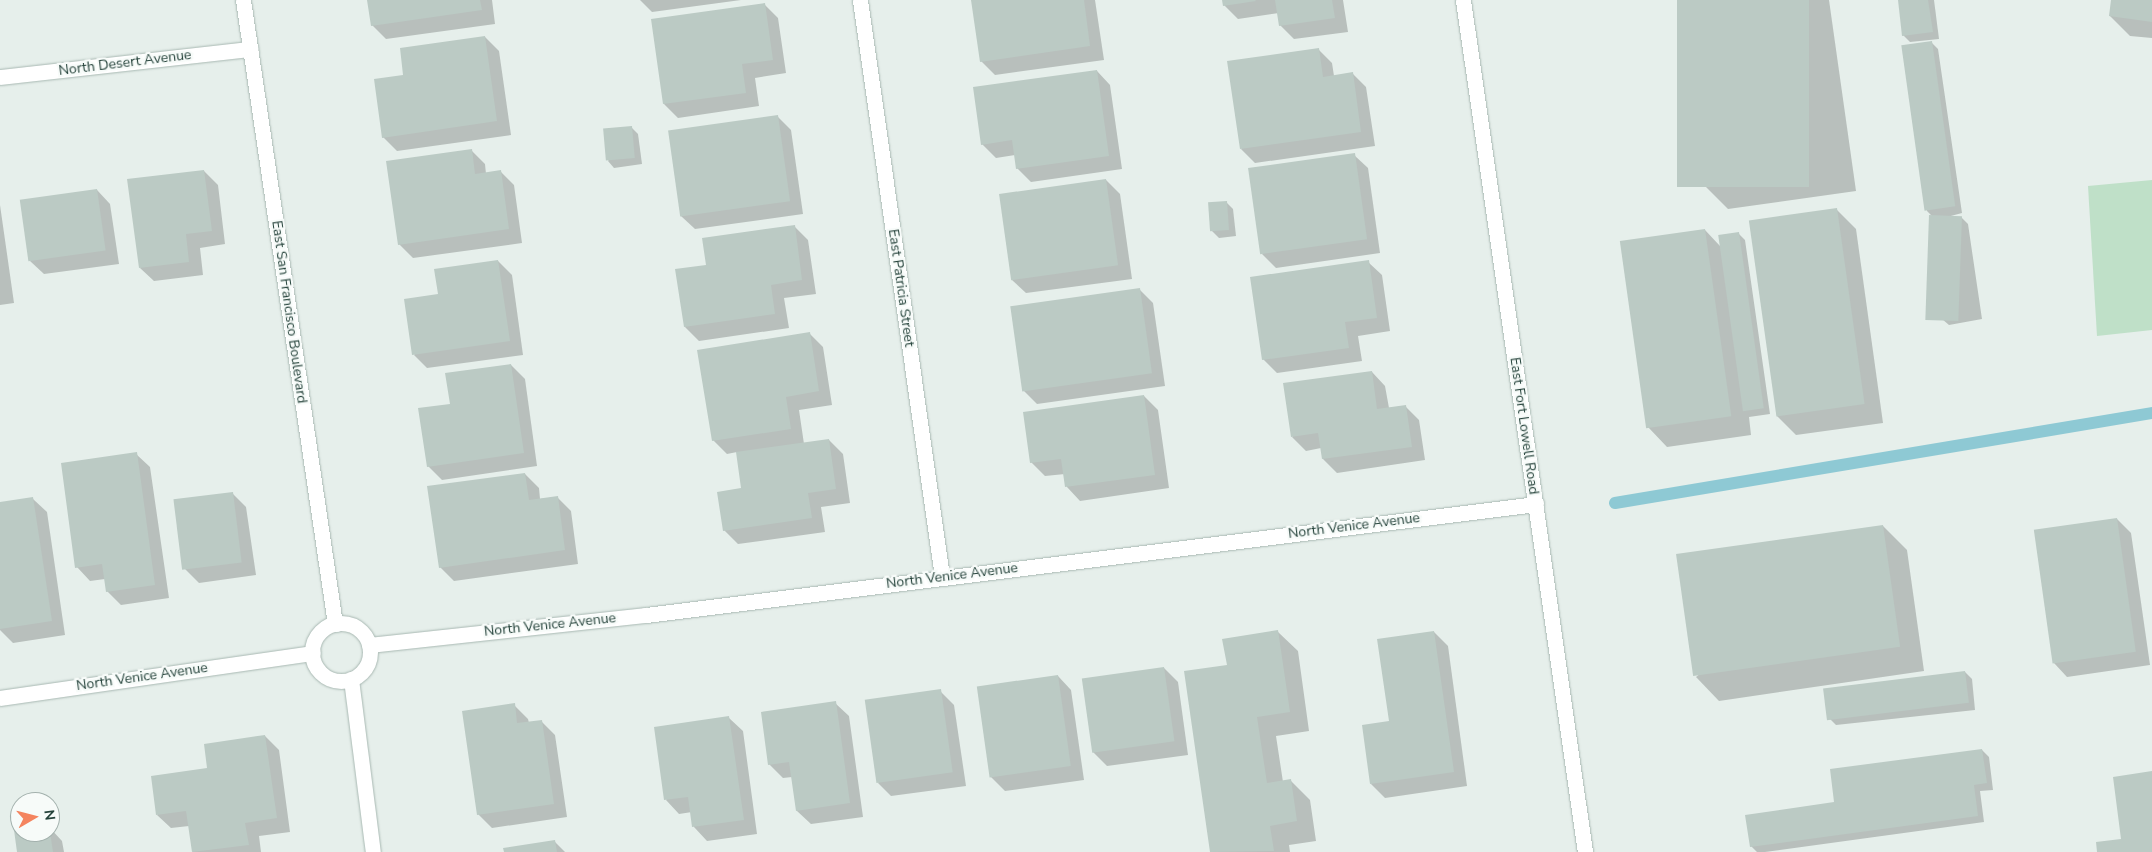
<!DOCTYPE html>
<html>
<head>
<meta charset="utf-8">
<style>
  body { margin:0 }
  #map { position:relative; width:2152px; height:852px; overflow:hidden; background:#e6efeb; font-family:"Nunito Sans",sans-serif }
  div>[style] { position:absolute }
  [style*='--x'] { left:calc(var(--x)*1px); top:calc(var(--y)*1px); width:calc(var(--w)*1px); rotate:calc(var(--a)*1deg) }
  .green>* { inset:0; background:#bfe0c8 }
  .shadow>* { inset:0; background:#0003 }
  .stream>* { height:12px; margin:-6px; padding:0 6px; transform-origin:6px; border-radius:6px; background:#8ec9d4 }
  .building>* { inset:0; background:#bbcac4; transform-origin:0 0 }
  .roads { filter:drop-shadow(0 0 1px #a8b8b2) drop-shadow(0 0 1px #a8b8b2) }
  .street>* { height:15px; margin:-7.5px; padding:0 7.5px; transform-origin:7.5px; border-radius:7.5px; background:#fff }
  .street>.ring { margin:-7.5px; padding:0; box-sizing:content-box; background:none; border:15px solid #fff; border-radius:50% }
  span { translate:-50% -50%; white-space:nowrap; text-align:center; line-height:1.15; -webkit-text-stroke:4.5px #f7fbf9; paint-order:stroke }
  .street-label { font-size:14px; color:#24423a }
  .north { position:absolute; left:10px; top:792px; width:50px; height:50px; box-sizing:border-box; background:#f7fbf9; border:1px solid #a3b1ad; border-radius:50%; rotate:82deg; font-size:14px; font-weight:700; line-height:20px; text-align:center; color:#24423a }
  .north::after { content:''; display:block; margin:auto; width:18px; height:22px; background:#f4845f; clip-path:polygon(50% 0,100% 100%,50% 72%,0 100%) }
</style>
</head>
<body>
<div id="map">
  <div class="green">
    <div style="clip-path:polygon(2152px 180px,2152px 330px,2097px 336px,2088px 186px)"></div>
  </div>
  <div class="shadow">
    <div style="clip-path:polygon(368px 0,492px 0,495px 24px,386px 39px,372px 25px)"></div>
    <div style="clip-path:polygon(640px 0,741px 0,652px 12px)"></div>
    <div style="clip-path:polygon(973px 0,1095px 0,1104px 60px,995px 75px,981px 61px)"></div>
    <div style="clip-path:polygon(1223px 0,1343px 0,1348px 32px,1294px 39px,1280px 25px,1279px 13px,1238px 19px,1224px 5px)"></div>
    <div style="clip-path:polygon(1679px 0,1829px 0,1856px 191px,1728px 209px,1704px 185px)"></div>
    <div style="clip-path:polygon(1899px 0,1934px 0,1939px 39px,1910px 42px,1903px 35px)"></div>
    <div style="clip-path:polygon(2112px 0,2152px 0,2152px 38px,2130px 36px,2110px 16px)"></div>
    <div style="clip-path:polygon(764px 4px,778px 18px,786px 73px,755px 78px,759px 106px,678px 118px,664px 104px,652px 20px)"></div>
    <div style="clip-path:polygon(485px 37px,499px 51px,511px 135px,397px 151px,383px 137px,405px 76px)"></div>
    <div style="clip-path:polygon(1931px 42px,1938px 49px,1962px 213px,1947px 217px,1961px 217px,1968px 224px,1982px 319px,1949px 325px,1942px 319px,1933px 217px,1927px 211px)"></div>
    <div style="clip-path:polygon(1318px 49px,1332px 63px,1334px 76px,1353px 74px,1366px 87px,1375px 146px,1255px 163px,1241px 149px)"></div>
    <div style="clip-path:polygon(1097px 71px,1110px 85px,1122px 169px,1031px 182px,1017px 168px,1015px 155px,996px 158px,982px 144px)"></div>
    <div style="clip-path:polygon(777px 116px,791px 130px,803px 214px,695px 229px,681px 216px)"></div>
    <div style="clip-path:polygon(631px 127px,638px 134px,642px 164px,614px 168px,608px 161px)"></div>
    <div style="clip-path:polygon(471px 150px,485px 164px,486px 174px,501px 172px,514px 185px,522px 243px,413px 258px,399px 244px)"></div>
    <div style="clip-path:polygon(1354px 155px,1368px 168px,1380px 253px,1276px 268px,1262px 254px)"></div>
    <div style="clip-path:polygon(204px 171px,218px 185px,225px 244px,200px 248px,203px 275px,154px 281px,140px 268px)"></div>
    <div style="clip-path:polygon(1106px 180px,1120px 194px,1132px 279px,1026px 293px,1012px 280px)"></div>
    <div style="clip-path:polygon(97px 190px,110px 204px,119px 264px,44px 274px,30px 261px)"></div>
    <div style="clip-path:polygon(1226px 202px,1233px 209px,1236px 236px,1219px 238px,1212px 231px)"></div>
    <div style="clip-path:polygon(0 205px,14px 303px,0 305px)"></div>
    <div style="clip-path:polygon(1836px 209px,1856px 229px,1883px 423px,1796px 435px,1777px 416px)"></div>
    <div style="clip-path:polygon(794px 226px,808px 240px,816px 294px,784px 298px,789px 328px,699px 341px,685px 327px,707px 266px)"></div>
    <div style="clip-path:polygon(1705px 230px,1720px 246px,1738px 233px,1745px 240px,1770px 414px,1749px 417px,1751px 435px,1667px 447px,1648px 427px)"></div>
    <div style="clip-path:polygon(498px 261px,512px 275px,523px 355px,427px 368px,414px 355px)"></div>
    <div style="clip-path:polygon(1368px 262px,1382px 275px,1390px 331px,1358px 336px,1362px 361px,1277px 373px,1263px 359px)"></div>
    <div style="clip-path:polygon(1139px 289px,1153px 303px,1165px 386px,1037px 404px,1023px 390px)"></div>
    <div style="clip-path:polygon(809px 333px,823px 347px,832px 405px,799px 410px,804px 444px,829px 440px,843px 454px,850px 503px,821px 507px,825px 532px,738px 544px,724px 530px,743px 489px,737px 452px,727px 454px,713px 440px)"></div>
    <div style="clip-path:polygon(511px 365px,525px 379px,537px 466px,442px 480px,428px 466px,451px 405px)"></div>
    <div style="clip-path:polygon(1372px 372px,1385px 386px,1389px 408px,1405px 406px,1419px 420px,1425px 460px,1337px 473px,1323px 459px,1321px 448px,1306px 451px,1292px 437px)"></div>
    <div style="clip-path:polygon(1144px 396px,1158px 410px,1169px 488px,1080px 501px,1067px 487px,1065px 474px,1045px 476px,1031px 462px)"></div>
    <div style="clip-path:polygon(136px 454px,150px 467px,169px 598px,121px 605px,107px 591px,105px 579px,90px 581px,77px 567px)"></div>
    <div style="clip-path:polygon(525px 474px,539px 488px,540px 499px,557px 497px,571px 511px,578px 564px,454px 581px,440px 567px)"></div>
    <div style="clip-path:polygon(232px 493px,246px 507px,256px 575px,199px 583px,185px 569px)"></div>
    <div style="clip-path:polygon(33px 499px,47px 512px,65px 635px,13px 643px,0 630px,0 503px)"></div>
    <div style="clip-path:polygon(2117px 519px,2131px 533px,2150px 665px,2067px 677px,2054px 663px)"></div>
    <div style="clip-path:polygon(1883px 526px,1907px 550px,1924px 671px,1719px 701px,1696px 677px)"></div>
    <div style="clip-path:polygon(1278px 632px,1298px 651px,1309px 731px,1276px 736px,1283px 782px,1291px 781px,1310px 800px,1316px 841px,1289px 845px,1290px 852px,1211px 852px,1185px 672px,1228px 666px)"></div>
    <div style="clip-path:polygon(1434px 632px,1448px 646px,1467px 786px,1385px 798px,1371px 784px)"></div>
    <div style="clip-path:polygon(1164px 668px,1178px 682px,1188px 755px,1107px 766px,1093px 752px)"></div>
    <div style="clip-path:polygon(1965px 672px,1972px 679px,1975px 710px,1836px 725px,1829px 718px)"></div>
    <div style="clip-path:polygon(1058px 676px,1071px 690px,1084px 780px,1005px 791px,991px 777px)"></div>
    <div style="clip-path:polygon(940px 691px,954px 705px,966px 786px,891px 796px,878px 783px)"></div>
    <div style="clip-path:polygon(835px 703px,849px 716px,863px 817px,811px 824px,797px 811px,792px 777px,783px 778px,769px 764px)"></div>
    <div style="clip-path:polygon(514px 705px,528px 719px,529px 723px,541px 721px,555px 735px,567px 817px,492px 828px,478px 814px)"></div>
    <div style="clip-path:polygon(729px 718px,743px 731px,757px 834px,707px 841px,694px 827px,692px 812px,679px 814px,666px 800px)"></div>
    <div style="clip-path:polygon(265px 736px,279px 750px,290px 832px,259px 836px,261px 852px,193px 852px,189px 826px,171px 828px,157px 815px,209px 769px)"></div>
    <div style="clip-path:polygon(1982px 750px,1989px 757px,1993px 790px,1980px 791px,1984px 822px,1765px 852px,1757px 852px,1751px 846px,1836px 803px)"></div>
    <div style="clip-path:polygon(50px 828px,62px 841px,64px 852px,18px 852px,50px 832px)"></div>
    <div style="clip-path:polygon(555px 842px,565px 852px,505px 852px)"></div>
  </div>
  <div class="stream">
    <div style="--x:1615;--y:503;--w:544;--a:-9.51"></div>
  </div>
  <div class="building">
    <div style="clip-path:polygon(367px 0,480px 0,482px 10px,371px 26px)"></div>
    <div style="clip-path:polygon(971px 0,1084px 0,1090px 46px,980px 62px)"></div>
    <div style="clip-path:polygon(1222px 0,1255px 0,1256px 1px,1223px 6px)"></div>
    <div style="clip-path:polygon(1275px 0,1332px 0,1335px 18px,1279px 26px)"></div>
    <div style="left:1677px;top:0;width:132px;height:187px"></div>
    <div style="clip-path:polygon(1898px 0,1928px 0,1933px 32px,1902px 36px)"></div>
    <div style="clip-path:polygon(2111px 0,2152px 0,2152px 22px,2109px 16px)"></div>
    <div style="clip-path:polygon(765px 3px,773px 60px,742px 64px,746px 93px,663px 104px,651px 19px)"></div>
    <div style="clip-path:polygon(485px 36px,497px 121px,382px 138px,374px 79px,403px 75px,400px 48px)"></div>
    <div style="left:1932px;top:41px;width:167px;height:31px;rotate:82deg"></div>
    <div style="clip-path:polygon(1319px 48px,1323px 77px,1353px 72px,1361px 132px,1240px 149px,1227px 61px)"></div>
    <div style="clip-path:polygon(1097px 70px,1109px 156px,1016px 169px,1012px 140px,981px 145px,973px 87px)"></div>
    <div style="left:778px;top:115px;width:87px;height:111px;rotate:82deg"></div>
    <div style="left:632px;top:126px;width:32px;height:29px;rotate:85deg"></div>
    <div style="clip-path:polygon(472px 149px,475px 174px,501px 170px,509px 229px,398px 245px,386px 161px)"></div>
    <div style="left:1355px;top:153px;width:87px;height:108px;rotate:82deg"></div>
    <div style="clip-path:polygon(204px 170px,212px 231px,186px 234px,189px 262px,139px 268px,127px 179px)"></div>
    <div style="left:1106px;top:179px;width:87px;height:108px;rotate:82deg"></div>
    <div style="left:97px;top:189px;width:62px;height:78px;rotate:82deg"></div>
    <div style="left:1227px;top:201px;width:29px;height:19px;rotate:86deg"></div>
    <div style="left:1837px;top:208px;width:198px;height:89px;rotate:82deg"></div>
    <div style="left:1929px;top:215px;width:33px;height:105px;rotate:2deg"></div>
    <div style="clip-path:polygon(795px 225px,802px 280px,771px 285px,775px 314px,684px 327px,675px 269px,706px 265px,702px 238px)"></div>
    <div style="left:1705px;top:229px;width:189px;height:86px;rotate:82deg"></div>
    <div style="left:1739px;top:232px;width:178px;height:21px;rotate:82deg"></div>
    <div style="clip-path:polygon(498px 260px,510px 341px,412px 355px,404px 299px,438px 294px,434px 269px)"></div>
    <div style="clip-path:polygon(1369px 260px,1377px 318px,1345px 322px,1349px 348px,1262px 360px,1250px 277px)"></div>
    <div style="left:1140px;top:288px;width:86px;height:131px;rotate:82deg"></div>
    <div style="clip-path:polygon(810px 332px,819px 391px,786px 397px,791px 429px,712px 441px,697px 350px)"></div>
    <div style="clip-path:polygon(511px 364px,524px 453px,427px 467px,418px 408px,450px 404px,445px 373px)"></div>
    <div style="clip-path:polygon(1372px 371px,1377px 409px,1406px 405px,1412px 447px,1322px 459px,1318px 433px,1291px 437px,1283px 383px)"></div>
    <div style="clip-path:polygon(1144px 395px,1155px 475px,1065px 487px,1061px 459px,1030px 463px,1023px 412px)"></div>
    <div style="clip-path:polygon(829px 439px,836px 489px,808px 493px,812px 518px,723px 531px,717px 492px,741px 488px,736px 452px)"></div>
    <div style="clip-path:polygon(137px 452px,155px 585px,106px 592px,102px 564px,75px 568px,61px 463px)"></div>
    <div style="clip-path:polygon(525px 473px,529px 500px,558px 496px,565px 550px,439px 568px,427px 486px)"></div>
    <div style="left:233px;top:492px;width:71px;height:60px;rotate:83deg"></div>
    <div style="clip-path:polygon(33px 497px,52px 621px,0 629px,0 502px)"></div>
    <div style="left:2117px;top:518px;width:135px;height:84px;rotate:82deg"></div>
    <div style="left:1883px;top:525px;width:123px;height:209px;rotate:82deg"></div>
    <div style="clip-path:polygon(1278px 630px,1290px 712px,1257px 717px,1267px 783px,1291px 779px,1297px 821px,1270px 826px,1274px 851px,1210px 852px,1184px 671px,1227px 665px,1222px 639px)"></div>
    <div style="clip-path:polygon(1434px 631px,1454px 772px,1370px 784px,1362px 725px,1389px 721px,1377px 639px)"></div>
    <div style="left:1164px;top:667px;width:75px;height:83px;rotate:82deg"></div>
    <div style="left:1965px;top:671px;width:32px;height:143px;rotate:83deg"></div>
    <div style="left:1058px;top:675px;width:92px;height:82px;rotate:82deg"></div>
    <div style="left:941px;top:689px;width:84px;height:77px;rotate:82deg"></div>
    <div style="clip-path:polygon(836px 701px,850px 803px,796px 811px,789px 762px,768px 765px,761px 712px)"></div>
    <div style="clip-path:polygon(515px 703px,517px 723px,542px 720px,554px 804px,477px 815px,462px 711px)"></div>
    <div style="clip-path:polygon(729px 716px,744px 820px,692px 827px,688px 797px,664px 800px,654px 727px)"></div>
    <div style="clip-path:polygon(265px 735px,277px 818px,245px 823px,249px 845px,192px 852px,186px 811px,156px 815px,151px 776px,207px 768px,204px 744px)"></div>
    <div style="clip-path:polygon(1982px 749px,1987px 783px,1974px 785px,1978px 816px,1750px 847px,1745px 815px,1834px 802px,1830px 769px)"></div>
    <div style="clip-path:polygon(2152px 771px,2152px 852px,2097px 852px,2096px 842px,2121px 839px,2113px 777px)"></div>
    <div style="clip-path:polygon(14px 830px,50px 832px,53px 852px,17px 852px)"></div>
    <div style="clip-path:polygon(555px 840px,557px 852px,504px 852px,503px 848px)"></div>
  </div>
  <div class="roads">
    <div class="street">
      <div style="--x:243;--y:0;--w:631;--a:81.61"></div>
      <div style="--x:860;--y:0;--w:583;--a:81.91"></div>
      <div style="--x:1463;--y:0;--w:861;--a:81.85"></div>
      <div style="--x:0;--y:77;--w:252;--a:-6.4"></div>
      <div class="ring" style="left:312px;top:623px;width:43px;height:43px"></div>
      <div style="--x:369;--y:645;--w:279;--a:-6.2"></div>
      <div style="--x:646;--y:615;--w:897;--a:-7.11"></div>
      <div style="--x:351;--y:679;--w:174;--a:82.8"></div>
      <div style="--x:0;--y:698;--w:316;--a:-8.2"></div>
    </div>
  </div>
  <div class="street-label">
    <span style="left:125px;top:63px;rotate:-7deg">North Desert Avenue</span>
    <span style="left:901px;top:288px;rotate:82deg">East Patricia Street</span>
    <span style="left:289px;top:312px;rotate:82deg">East San Francisco Boulevard</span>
    <span style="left:1524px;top:426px;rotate:82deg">East Fort Lowell Road</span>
    <span style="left:1354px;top:526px;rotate:-7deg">North Venice Avenue</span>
    <span style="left:952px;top:576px;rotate:-7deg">North Venice Avenue</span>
    <span style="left:550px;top:625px;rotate:-6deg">North Venice Avenue</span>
    <span style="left:142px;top:677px;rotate:-8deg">North Venice Avenue</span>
  </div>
  <div class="north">N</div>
</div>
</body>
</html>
